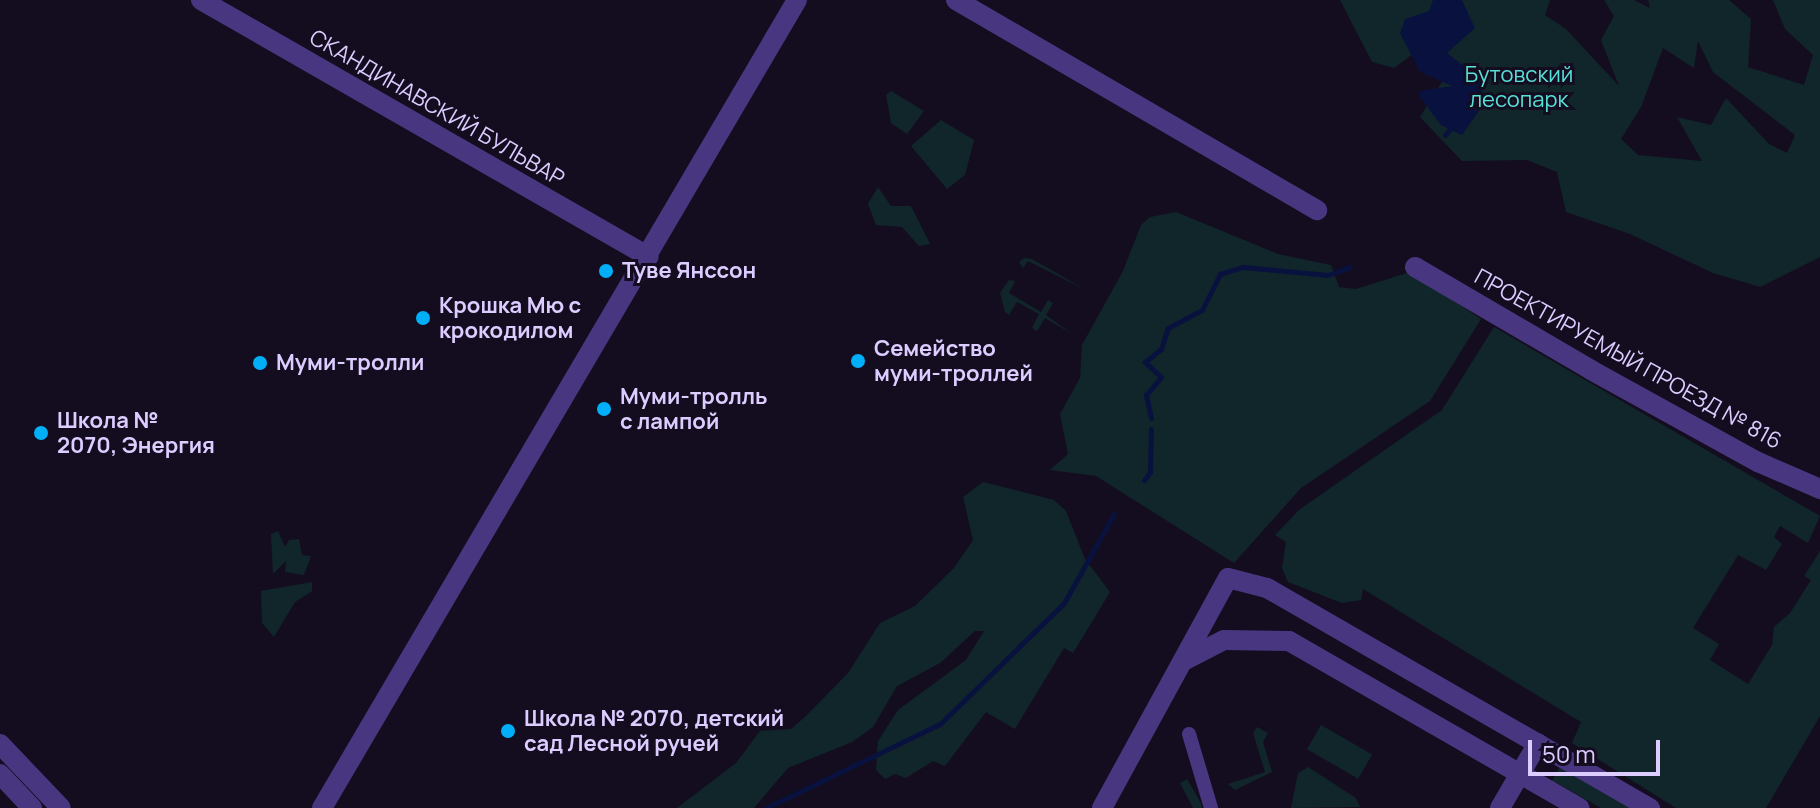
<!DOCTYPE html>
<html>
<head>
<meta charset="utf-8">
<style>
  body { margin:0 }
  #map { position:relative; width:1820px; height:808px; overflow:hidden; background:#140d20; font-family:Manrope,sans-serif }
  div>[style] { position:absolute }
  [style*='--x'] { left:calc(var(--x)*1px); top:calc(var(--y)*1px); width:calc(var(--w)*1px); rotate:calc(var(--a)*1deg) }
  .green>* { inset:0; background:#10262a; transform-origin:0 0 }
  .water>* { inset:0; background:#09123e }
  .stream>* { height:5px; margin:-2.5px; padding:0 2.5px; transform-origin:2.5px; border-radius:2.5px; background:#09123e }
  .pedestrian>* { height:14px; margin:-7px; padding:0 7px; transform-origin:7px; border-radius:7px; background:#483780 }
  .minor>* { height:20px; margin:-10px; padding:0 10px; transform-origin:10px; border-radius:10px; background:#483780 }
  .tertiary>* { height:20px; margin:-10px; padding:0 10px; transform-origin:10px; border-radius:10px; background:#483780 }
  .dots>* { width:22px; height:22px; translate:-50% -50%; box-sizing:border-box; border:4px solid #140d20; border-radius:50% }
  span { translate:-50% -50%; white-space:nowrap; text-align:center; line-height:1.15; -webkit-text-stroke:6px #140d20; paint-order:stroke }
  .park-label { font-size:22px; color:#57e0d8 }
  .street-label { font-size:22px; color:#dcccff }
  .poi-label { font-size:22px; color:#dcccff; font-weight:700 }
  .left { translate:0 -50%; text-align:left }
  .scale { position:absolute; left:1528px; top:740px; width:132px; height:36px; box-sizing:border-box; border:4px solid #dcccff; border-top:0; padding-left:10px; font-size:24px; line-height:28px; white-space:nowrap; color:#dcccff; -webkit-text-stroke:6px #140d20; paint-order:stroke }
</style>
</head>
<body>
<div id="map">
  <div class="green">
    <div style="clip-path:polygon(evenodd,1340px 0,1550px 0,1545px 15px,1566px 29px,1619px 86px,1601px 40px,1614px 16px,1604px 0,1634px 0,1650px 8px,1648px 0,1729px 0,1751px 19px,1748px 67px,1804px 85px,1813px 55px,1785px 29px,1773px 0,1820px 0,1820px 257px,1760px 287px,1713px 273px,1630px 234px,1566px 212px,1557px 172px,1527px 160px,1462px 161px,1420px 117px,1444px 79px,1428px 43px,1394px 68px,1372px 62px,1340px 0,1698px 41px,1713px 72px,1795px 135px,1787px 153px,1769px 144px,1726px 98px,1711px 125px,1677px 117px,1702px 161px,1638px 155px,1621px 139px,1641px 107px,1663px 48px,1694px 68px,1698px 41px)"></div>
    <div style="clip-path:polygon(891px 91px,924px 111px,907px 134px,891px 123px,886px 95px)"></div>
    <div style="clip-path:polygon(941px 120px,974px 140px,965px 175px,947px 189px,911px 146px)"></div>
    <div style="clip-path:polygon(878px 187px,891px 206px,911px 206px,930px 244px,919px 246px,902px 227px,876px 225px,868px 204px)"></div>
    <div style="clip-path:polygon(1176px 212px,1278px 254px,1331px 265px,1339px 287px,1356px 289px,1410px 272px,1481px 319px,1430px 401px,1301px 488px,1234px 563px,1096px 476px,1050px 470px,1068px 454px,1060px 414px,1080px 378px,1082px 345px,1123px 271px,1141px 225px,1150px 217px)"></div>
    <div style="clip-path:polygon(1024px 258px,1032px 259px,1086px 290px,1028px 261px,1023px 268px,1019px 262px)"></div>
    <div style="clip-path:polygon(1015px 281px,1009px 293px,1041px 312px,1048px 300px,1053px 303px,1046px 315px,1072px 334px,1045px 318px,1037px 331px,1032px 328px,1039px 314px,1017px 302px,1009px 315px,1005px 312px,1000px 293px,1009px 280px)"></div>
    <div style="clip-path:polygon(1494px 327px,1820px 516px,1808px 543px,1780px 526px,1774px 537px,1782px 544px,1766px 570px,1738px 555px,1693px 628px,1719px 644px,1710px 660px,1748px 684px,1772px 645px,1774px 627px,1790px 613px,1811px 580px,1804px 576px,1820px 551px,1820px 716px,1766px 808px,1676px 808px,1572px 743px,1581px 722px,1363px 589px,1361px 600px,1342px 603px,1288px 582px,1282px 568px,1286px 542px,1275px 535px,1299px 510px,1442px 410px)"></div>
    <div style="clip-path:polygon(983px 482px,1054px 500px,1066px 511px,1085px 559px,1110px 592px,1073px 653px,1064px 648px,1015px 729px,986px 712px,945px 766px,933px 761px,906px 778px,895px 774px,885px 779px,876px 770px,878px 741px,898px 710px,966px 660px,984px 631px,975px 631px,940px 663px,897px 686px,873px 727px,852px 742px,788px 768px,754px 808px,677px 808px,736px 763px,760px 731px,791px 729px,806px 716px,848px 673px,880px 623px,915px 606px,954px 568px,973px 540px,963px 497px)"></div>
    <div style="clip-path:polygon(278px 531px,285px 547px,289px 540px,299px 539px,302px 555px,311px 556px,304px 575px,285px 572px,286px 561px,273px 574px,271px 534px)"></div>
    <div style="clip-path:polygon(312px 582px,312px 591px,295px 602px,274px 637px,262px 623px,261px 591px)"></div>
    <div style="left:1321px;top:725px;width:59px;height:28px;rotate:30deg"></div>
    <div style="clip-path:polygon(1257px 727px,1268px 733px,1263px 742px,1272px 772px,1235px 790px,1228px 784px,1265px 772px,1253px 733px)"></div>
    <div style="clip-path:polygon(1562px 763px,1641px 808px,1601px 808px,1557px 783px,1549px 786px)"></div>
    <div style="clip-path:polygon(1308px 767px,1356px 798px,1360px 807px,1291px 808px,1298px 773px)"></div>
    <div style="clip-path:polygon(1187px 779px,1201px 803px,1202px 808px,1193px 808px,1180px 783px)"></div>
  </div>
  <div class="water">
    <div style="clip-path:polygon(1433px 0,1462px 0,1475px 28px,1447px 53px,1482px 80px,1481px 108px,1462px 135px,1441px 125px,1419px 96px,1420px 91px,1452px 86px,1420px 72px,1400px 33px,1405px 19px,1429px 11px)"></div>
  </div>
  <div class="stream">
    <div style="--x:1445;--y:135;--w:14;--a:-51"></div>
    <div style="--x:1151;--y:418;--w:24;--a:-102"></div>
    <div style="--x:1146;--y:395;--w:23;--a:-50"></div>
    <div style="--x:1161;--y:377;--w:22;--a:-137"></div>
    <div style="--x:1145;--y:362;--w:21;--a:-39"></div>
    <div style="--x:1161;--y:349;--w:22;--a:-72"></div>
    <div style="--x:1168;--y:328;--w:38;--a:-28"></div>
    <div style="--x:1202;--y:310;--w:40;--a:-63.4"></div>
    <div style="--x:1220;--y:274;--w:24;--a:-17"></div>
    <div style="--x:1243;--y:267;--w:85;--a:5.4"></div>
    <div style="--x:1328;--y:275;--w:23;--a:-20"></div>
    <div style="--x:1144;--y:480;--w:10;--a:-53"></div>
    <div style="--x:1150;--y:472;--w:43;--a:-88.7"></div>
    <div style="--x:766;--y:808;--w:193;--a:-25.8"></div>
    <div style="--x:940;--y:724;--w:173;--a:-44.3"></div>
    <div style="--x:1064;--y:603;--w:102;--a:-60.7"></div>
  </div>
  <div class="pedestrian">
    <div style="--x:1189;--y:734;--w:77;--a:73.4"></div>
  </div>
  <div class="minor">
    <div style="--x:201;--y:0;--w:516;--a:29.84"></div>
    <div style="--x:956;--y:0;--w:418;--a:30.2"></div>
    <div style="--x:1415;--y:267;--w:204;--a:30.3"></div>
    <div style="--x:1591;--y:370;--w:191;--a:28.9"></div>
    <div style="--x:1758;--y:462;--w:68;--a:23.5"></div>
    <div style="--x:1185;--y:660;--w:44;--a:-27.1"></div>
    <div style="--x:1224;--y:640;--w:65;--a:0.9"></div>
    <div style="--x:1289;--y:641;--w:335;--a:29.9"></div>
    <div style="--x:322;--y:808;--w:937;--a:-59.55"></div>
    <div style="--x:1102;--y:808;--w:262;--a:-61.3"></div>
    <div style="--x:1228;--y:578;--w:40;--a:14.4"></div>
    <div style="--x:1267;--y:588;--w:442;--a:29.9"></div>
    <div style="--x:1500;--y:808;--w:75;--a:-59.7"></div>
  </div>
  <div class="tertiary">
    <div style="--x:0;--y:744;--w:88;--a:46.4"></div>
    <div style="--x:0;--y:774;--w:47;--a:46.7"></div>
  </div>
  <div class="dots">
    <div style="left:606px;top:271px;background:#00aff7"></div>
    <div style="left:423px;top:318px;background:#00aff7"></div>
    <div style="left:858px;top:361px;background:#00aff7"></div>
    <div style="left:260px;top:363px;background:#00aff7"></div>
    <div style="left:604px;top:409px;background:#00aff7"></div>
    <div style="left:41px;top:433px;background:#00aff7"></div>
    <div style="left:508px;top:731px;background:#00aff7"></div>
  </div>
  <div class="park-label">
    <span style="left:1519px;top:87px">Бутовский<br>лесопарк</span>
  </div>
  <div class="street-label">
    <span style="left:437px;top:108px;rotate:30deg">СКАНДИНАВСКИЙ БУЛЬВАР</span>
    <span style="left:1628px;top:359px;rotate:29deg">ПРОЕКТИРУЕМЫЙ ПРОЕЗД № 816</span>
  </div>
  <div class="poi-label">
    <span class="left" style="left:622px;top:271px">Туве Янссон</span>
    <span class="left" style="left:439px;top:318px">Крошка Мю с<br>крокодилом</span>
    <span class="left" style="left:874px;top:361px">Семейство<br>муми-троллей</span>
    <span class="left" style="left:276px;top:363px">Муми-тролли</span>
    <span class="left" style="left:620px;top:409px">Муми-тролль<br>с лампой</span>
    <span class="left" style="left:57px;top:433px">Школа №<br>2070, Энергия</span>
    <span class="left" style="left:524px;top:731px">Школа № 2070, детский<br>сад Лесной ручей</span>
  </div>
  <div class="scale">50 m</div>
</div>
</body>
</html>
